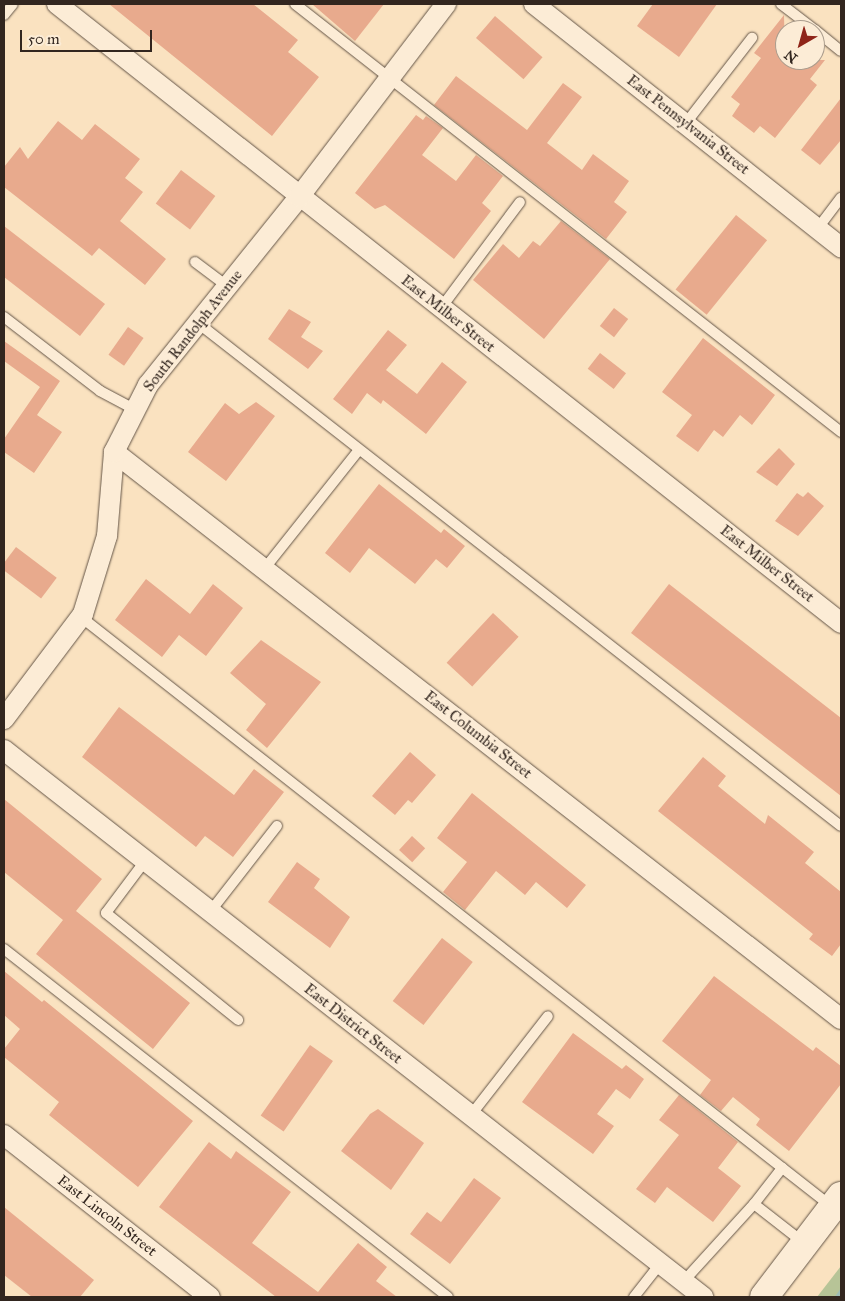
<!DOCTYPE html>
<html>
<head>
<meta charset="utf-8">
<style>
  body { margin:0 }
  #map { position:relative; width:845px; height:1301px; overflow:hidden; background:#fae2c0; font-family:"IM FELL Great Primer",serif }
  div>[style] { position:absolute }
  [style*='--x'] { left:calc(var(--x)*1px); top:calc(var(--y)*1px); width:calc(var(--w)*1px); rotate:calc(var(--a)*1deg) }
  .green>* { inset:0; background:#b7c497 }
  .stream>* { height:5px; margin:-2.5px; padding:0 2.5px; transform-origin:2.5px; border-radius:2.5px; background:#9fbdb6 }
  .building>* { inset:0; background:#e8aa8d; transform-origin:0 0 }
  .roads { filter:drop-shadow(0 0 1px #645547) drop-shadow(0 0 1px #645547) }
  .lane>* { height:10px; margin:-5px; padding:0 5px; transform-origin:5px; border-radius:5px; background:#fcecd6 }
  .street>* { height:20px; margin:-10px; padding:0 10px; transform-origin:10px; border-radius:10px; background:#fcecd6 }
  .secondary>* { height:28px; margin:-14px; padding:0 14px; transform-origin:14px; border-radius:14px; background:#fcecd6 }
  span { translate:-50% -50%; white-space:nowrap; text-align:center; line-height:1.15; -webkit-text-stroke:5px #fcecd6; paint-order:stroke }
  .street-label { font-size:15px; color:#32261f }
  .frame { position:absolute; inset:0; border:5px solid #32261f; pointer-events:none }
  .north { position:absolute; left:775px; top:20px; width:50px; height:50px; box-sizing:border-box; background:#fcecd6; border:1px solid #ab9d8d; border-radius:50%; rotate:218deg; font-size:14px; font-weight:700; line-height:20px; text-align:center; color:#32261f }
  .north::after { content:''; display:block; margin:auto; width:18px; height:22px; background:#8f2418; clip-path:polygon(50% 0,100% 100%,50% 72%,0 100%) }
  .scale { position:absolute; left:20px; top:30px; width:132px; height:22px; box-sizing:border-box; border:2px solid #32261f; border-top:0; padding-left:6px; font-size:15px; line-height:18px; white-space:nowrap; color:#32261f; -webkit-text-stroke:4px #fcecd6; paint-order:stroke }
</style>
</head>
<body>
<div id="map">
  <div class="green">
    <div style="clip-path:polygon(841px 1266px,841px 1297px,817px 1297px)"></div>
  </div>
  <div class="stream">
    <div style="--x:837;--y:1297;--w:7;--a:-56"></div>
  </div>
  <div class="building">
    <div style="clip-path:polygon(109px 4px,253px 4px,298px 40px,288px 52px,319px 77px,272px 136px)"></div>
    <div style="clip-path:polygon(312px 4px,384px 4px,355px 41px)"></div>
    <div style="clip-path:polygon(653px 4px,717px 4px,679px 57px,637px 26px)"></div>
    <div style="clip-path:polygon(784px 15px,785px 60px,825px 60px,810px 79px,817px 85px,775px 138px,760px 126px,754px 133px,732px 116px,740px 104px,731px 97px,761px 58px,754px 53px)"></div>
    <div style="left:495px;top:16px;width:63px;height:29px;rotate:41deg"></div>
    <div style="clip-path:polygon(456px 76px,527px 130px,563px 83px,582px 97px,547px 143px,582px 170px,593px 154px,629px 181px,614px 202px,627px 212px,606px 239px,434px 105px)"></div>
    <div style="clip-path:polygon(841px 98px,841px 140px,820px 165px,801px 150px)"></div>
    <div style="clip-path:polygon(416px 115px,423px 120px,426px 116px,443px 128px,422px 155px,456px 181px,476px 155px,503px 176px,482px 203px,491px 211px,454px 259px,385px 205px,375px 209px,355px 193px)"></div>
    <div style="clip-path:polygon(58px 121px,82px 140px,95px 124px,140px 159px,125px 178px,143px 192px,120px 221px,166px 259px,145px 285px,99px 248px,92px 256px,4px 187px,4px 167px,20px 147px,28px 159px)"></div>
    <div style="left:181px;top:170px;width:43px;height:42px;rotate:37deg"></div>
    <div style="left:736px;top:215px;width:40px;height:96px;rotate:39deg"></div>
    <div style="clip-path:polygon(561px 221px,610px 259px,544px 339px,473px 280px,503px 244px,519px 258px,533px 241px,540px 246px)"></div>
    <div style="clip-path:polygon(4px 226px,105px 304px,80px 336px,4px 277px)"></div>
    <div style="left:614px;top:308px;width:18px;height:23px;rotate:38deg"></div>
    <div style="clip-path:polygon(289px 309px,311px 322px,301px 337px,323px 351px,308px 369px,268px 339px)"></div>
    <div style="left:128px;top:327px;width:19px;height:34px;rotate:35deg"></div>
    <div style="clip-path:polygon(388px 330px,407px 345px,386px 370px,417px 394px,442px 362px,467px 382px,426px 434px,383px 400px,381px 404px,367px 393px,352px 414px,333px 399px)"></div>
    <div style="clip-path:polygon(703px 338px,775px 395px,752px 425px,740px 415px,723px 437px,714px 430px,698px 452px,676px 436px,692px 415px,662px 392px)"></div>
    <div style="clip-path:polygon(4px 341px,60px 381px,37px 415px,62px 432px,34px 473px,4px 452px,4px 439px,40px 387px,4px 361px)"></div>
    <div style="left:600px;top:353px;width:33px;height:20px;rotate:38deg"></div>
    <div style="clip-path:polygon(256px 402px,275px 416px,226px 481px,188px 452px,225px 403px,239px 414px)"></div>
    <div style="clip-path:polygon(779px 448px,795px 464px,777px 486px,756px 472px)"></div>
    <div style="clip-path:polygon(379px 484px,441px 533px,444px 529px,465px 546px,447px 568px,436px 559px,415px 584px,369px 548px,350px 573px,325px 553px)"></div>
    <div style="clip-path:polygon(808px 492px,824px 506px,798px 536px,775px 521px,797px 493px,803px 497px)"></div>
    <div style="left:16px;top:547px;width:51px;height:26px;rotate:37deg"></div>
    <div style="clip-path:polygon(146px 579px,190px 614px,213px 584px,243px 608px,206px 656px,179px 635px,162px 657px,115px 620px)"></div>
    <div style="clip-path:polygon(669px 584px,841px 718px,841px 796px,631px 633px)"></div>
    <div style="left:493px;top:613px;width:35px;height:68px;rotate:43deg"></div>
    <div style="clip-path:polygon(261px 640px,321px 682px,267px 748px,246px 730px,266px 704px,230px 673px)"></div>
    <div style="clip-path:polygon(119px 707px,234px 795px,254px 769px,284px 792px,233px 857px,205px 836px,196px 847px,82px 757px)"></div>
    <div style="clip-path:polygon(410px 752px,436px 775px,412px 803px,408px 800px,395px 815px,372px 796px)"></div>
    <div style="clip-path:polygon(703px 757px,726px 776px,718px 786px,765px 824px,768px 815px,814px 852px,805px 863px,841px 892px,841px 944px,832px 956px,809px 939px,813px 934px,658px 811px)"></div>
    <div style="clip-path:polygon(472px 793px,586px 885px,567px 908px,536px 882px,525px 895px,496px 871px,465px 910px,443px 892px,467px 862px,437px 838px)"></div>
    <div style="clip-path:polygon(4px 799px,102px 879px,76px 911px,190px 1003px,153px 1049px,36px 954px,63px 920px,4px 872px)"></div>
    <div style="left:412px;top:836px;width:18px;height:19px;rotate:43deg"></div>
    <div style="clip-path:polygon(297px 862px,320px 879px,314px 888px,350px 917px,330px 948px,268px 902px)"></div>
    <div style="left:442px;top:938px;width:39px;height:80px;rotate:38deg"></div>
    <div style="clip-path:polygon(4px 971px,42px 1002px,44px 1000px,193px 1121px,138px 1187px,49px 1115px,59px 1102px,4px 1057px,4px 1049px,20px 1029px,4px 1015px)"></div>
    <div style="clip-path:polygon(714px 976px,813px 1051px,816px 1047px,841px 1066px,841px 1084px,789px 1151px,756px 1125px,760px 1119px,733px 1097px,721px 1111px,700px 1095px,711px 1080px,662px 1041px)"></div>
    <div style="clip-path:polygon(573px 1033px,622px 1069px,626px 1065px,644px 1079px,630px 1099px,616px 1089px,597px 1114px,614px 1126px,593px 1154px,522px 1102px)"></div>
    <div style="left:310px;top:1045px;width:28px;height:86px;rotate:35deg"></div>
    <div style="clip-path:polygon(679px 1095px,738px 1142px,718px 1168px,741px 1186px,713px 1222px,667px 1187px,655px 1203px,636px 1189px,679px 1135px,659px 1120px)"></div>
    <div style="clip-path:polygon(378px 1109px,424px 1143px,391px 1190px,341px 1151px,370px 1114px)"></div>
    <div style="clip-path:polygon(209px 1142px,231px 1159px,236px 1151px,291px 1192px,252px 1243px,318px 1292px,358px 1243px,387px 1267px,376px 1281px,397px 1297px,276px 1297px,159px 1207px)"></div>
    <div style="clip-path:polygon(474px 1178px,501px 1198px,450px 1264px,410px 1234px,427px 1212px,441px 1222px)"></div>
    <div style="clip-path:polygon(4px 1207px,94px 1280px,80px 1297px,32px 1297px,4px 1275px)"></div>
  </div>
  <div class="roads">
    <div class="lane">
      <div style="--x:295;--y:4;--w:694;--a:38.09"></div>
      <div style="--x:781;--y:4;--w:43;--a:37.4"></div>
      <div style="--x:4;--y:15;--w:14;--a:-51"></div>
      <div style="--x:815;--y:30;--w:33;--a:39"></div>
      <div style="--x:686;--y:123;--w:108;--a:-52.2"></div>
      <div style="--x:818;--y:228;--w:38;--a:-53"></div>
      <div style="--x:195;--y:262;--w:40;--a:37"></div>
      <div style="--x:441;--y:308;--w:132;--a:-53.3"></div>
      <div style="--x:4;--y:317;--w:121;--a:37.6"></div>
      <div style="--x:100;--y:391;--w:40;--a:28"></div>
      <div style="--x:198;--y:323;--w:816;--a:38.04"></div>
      <div style="--x:265;--y:568;--w:149;--a:-51.5"></div>
      <div style="--x:81;--y:617;--w:955;--a:38.15"></div>
      <div style="--x:145;--y:861;--w:65;--a:126.9"></div>
      <div style="--x:106;--y:913;--w:170;--a:39"></div>
      <div style="--x:210;--y:912;--w:109;--a:-52.1"></div>
      <div style="--x:4;--y:949;--w:564;--a:38.09"></div>
      <div style="--x:471;--y:1115;--w:125;--a:-52.1"></div>
      <div style="--x:754;--y:1204;--w:46;--a:-52.1"></div>
      <div style="--x:683;--y:1282;--w:105;--a:-47.7"></div>
      <div style="--x:754;--y:1204;--w:63;--a:38"></div>
      <div style="--x:634;--y:1297;--w:42;--a:-51.8"></div>
    </div>
    <div class="street">
      <div style="--x:57;--y:4;--w:999;--a:38.29"></div>
      <div style="--x:534;--y:4;--w:392;--a:38.4"></div>
      <div style="--x:114;--y:452;--w:922;--a:37.95"></div>
      <div style="--x:4;--y:719;--w:131;--a:-53"></div>
      <div style="--x:83;--y:614;--w:82;--a:-72.9"></div>
      <div style="--x:107;--y:536;--w:84;--a:-85.2"></div>
      <div style="--x:114;--y:452;--w:75;--a:-63.1"></div>
      <div style="--x:148;--y:385;--w:241;--a:-51.2"></div>
      <div style="--x:299;--y:197;--w:243;--a:-52.7"></div>
      <div style="--x:4;--y:750;--w:888;--a:38.04"></div>
      <div style="--x:4;--y:1135;--w:262;--a:38.2"></div>
    </div>
    <div class="secondary">
      <div style="--x:764;--y:1297;--w:127;--a:-52.7"></div>
    </div>
  </div>
  <div class="street-label">
    <span style="left:688px;top:125px;rotate:38deg">East Pennsylvania Street</span>
    <span style="left:448px;top:314px;rotate:38deg">East Milber Street</span>
    <span style="left:193px;top:331px;rotate:-52deg">South Randolph Avenue</span>
    <span style="left:767px;top:564px;rotate:38deg">East Milber Street</span>
    <span style="left:478px;top:735px;rotate:38deg">East Columbia Street</span>
    <span style="left:353px;top:1024px;rotate:38deg">East District Street</span>
    <span style="left:107px;top:1216px;rotate:38deg">East Lincoln Street</span>
  </div>
  <div class="frame"></div>
  <div class="north">N</div>
  <div class="scale">50 m</div>
</div>
</body>
</html>
